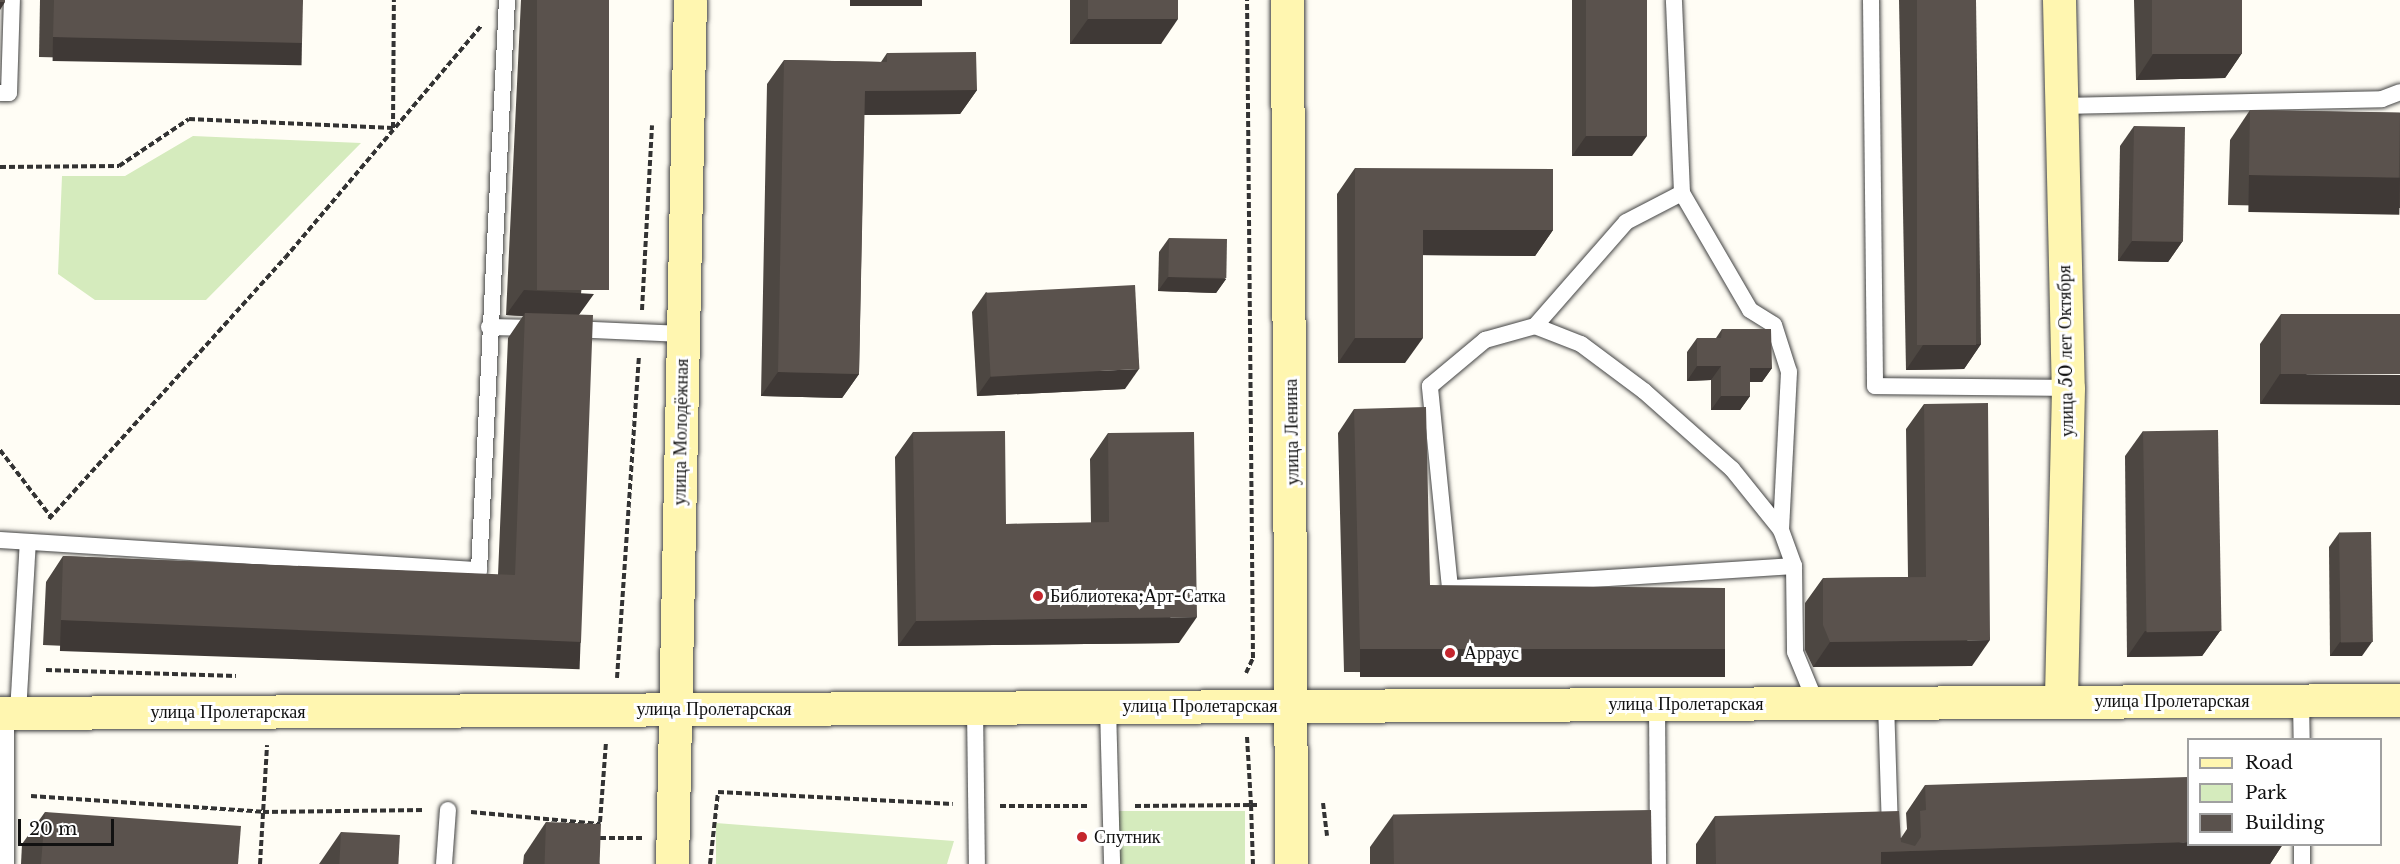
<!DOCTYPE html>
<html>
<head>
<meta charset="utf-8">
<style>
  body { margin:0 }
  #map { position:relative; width:2400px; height:864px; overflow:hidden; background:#fffdf5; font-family:"Libre Baskerville",serif }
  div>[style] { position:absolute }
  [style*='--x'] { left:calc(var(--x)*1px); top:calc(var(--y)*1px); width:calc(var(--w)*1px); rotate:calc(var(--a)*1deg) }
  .green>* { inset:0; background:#d5ebbd; transform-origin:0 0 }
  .path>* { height:4px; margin-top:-2px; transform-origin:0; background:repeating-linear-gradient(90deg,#333 0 6px,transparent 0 9px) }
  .roads { filter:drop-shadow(0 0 2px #444) drop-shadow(0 0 2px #444) }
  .lane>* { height:16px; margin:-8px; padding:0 8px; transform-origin:8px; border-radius:8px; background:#fff }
  .secondary>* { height:33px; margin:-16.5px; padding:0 16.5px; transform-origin:16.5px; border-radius:16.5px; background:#fff6b0 }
  .wall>* { inset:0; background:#4d4742 }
  .shaded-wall>* { inset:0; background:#3f3936; transform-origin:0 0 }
  .building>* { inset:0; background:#5a524d; transform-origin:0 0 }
  .dots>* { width:16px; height:16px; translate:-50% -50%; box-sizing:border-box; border:3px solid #fff; border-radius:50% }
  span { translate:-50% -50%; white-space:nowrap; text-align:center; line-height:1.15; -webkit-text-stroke:6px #fff; paint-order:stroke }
  .street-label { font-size:18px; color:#111 }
  .poi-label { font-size:18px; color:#111 }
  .left { translate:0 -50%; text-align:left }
  .legend { position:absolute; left:2187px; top:738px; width:195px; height:108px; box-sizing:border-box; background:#fff; border:2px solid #a0a0a0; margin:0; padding:8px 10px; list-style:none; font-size:18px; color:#111 }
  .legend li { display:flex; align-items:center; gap:12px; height:30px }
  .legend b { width:30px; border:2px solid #a0a0a0 }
  .scale { position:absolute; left:18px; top:819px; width:96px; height:27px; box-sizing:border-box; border:3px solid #111; border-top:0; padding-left:8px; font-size:18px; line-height:21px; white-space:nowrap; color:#111; -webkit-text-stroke:4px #fff; paint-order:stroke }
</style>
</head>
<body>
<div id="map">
  <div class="green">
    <div style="clip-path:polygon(193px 136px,361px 143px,206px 300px,95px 300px,58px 274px,62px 176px,125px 176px)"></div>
    <div style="left:1245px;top:811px;width:53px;height:126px;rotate:90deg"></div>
    <div style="clip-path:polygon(716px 823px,954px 841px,947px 864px,716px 864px)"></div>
  </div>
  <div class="path">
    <div style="--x:0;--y:167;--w:119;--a:-0.5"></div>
    <div style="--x:119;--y:166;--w:84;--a:-33.9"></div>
    <div style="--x:189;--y:119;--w:204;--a:2.5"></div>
    <div style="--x:393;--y:128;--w:128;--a:-89.6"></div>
    <div style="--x:642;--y:310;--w:185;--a:-86.9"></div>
    <div style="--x:0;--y:450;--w:84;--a:52.7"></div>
    <div style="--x:49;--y:519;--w:352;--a:-47.9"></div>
    <div style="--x:285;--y:258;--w:304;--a:-49.8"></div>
    <div style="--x:46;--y:670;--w:190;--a:1.8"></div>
    <div style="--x:1246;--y:673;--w:17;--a:-65"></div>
    <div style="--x:1253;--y:658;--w:658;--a:-90.52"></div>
    <div style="--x:617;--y:678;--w:323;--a:-86.1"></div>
    <div style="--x:1247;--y:737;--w:68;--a:86.6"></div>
    <div style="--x:1251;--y:805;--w:8;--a:0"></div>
    <div style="--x:31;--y:796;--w:233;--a:3.9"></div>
    <div style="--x:263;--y:812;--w:162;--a:-0.7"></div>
    <div style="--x:1323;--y:803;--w:33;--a:83"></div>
    <div style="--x:1000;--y:806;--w:88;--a:0"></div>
    <div style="--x:1135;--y:806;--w:116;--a:-0.5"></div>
    <div style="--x:1251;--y:805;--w:59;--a:88.1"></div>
    <div style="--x:471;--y:812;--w:130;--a:5.3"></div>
    <div style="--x:600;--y:822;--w:79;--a:-85.7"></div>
    <div style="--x:600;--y:838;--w:42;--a:0"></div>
    <div style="--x:260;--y:864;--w:119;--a:-86.6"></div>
    <div style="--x:710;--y:864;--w:72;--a:-83.7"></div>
    <div style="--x:718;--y:792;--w:235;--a:2.9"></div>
  </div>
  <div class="roads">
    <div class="lane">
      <div style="--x:1871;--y:0;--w:386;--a:89.4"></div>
      <div style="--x:1875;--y:386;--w:193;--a:0.6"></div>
      <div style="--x:0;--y:93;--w:9;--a:0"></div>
      <div style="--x:9;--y:93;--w:93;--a:-88.2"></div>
      <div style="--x:2061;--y:106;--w:321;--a:-1.2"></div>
      <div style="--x:2382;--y:99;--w:19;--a:-21"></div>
      <div style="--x:1682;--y:193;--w:135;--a:59.8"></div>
      <div style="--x:1750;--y:310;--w:28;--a:32"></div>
      <div style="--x:1774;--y:325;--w:49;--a:72.3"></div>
      <div style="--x:1789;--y:372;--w:158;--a:92.9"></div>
      <div style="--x:1535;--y:326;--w:138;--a:-48.8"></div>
      <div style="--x:1626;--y:222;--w:63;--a:-27.4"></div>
      <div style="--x:1682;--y:193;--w:193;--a:-92.4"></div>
      <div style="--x:489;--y:327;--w:47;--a:1.2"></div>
      <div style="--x:571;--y:329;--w:112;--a:2.6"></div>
      <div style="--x:0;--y:540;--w:480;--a:3.6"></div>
      <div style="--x:479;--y:570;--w:571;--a:-87.19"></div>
      <div style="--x:1794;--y:566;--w:345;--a:176.3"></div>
      <div style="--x:1450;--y:588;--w:203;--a:-95.7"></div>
      <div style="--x:1430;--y:386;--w:72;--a:-39.9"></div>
      <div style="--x:1485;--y:340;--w:52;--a:-15.6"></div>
      <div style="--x:1535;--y:326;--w:49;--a:21.4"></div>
      <div style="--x:1581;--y:344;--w:79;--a:36.7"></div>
      <div style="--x:1644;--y:391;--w:118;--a:41.6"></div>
      <div style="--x:1732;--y:469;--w:78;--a:51.2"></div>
      <div style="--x:1781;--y:530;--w:38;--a:70"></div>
      <div style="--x:1794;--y:566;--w:86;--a:89.3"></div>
      <div style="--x:1795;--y:652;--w:55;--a:67.6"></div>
      <div style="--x:2301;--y:701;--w:39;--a:89"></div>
      <div style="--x:1886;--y:703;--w:161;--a:88.2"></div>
      <div style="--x:1657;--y:704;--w:160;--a:89.6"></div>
      <div style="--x:1108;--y:707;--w:157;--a:88.5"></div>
      <div style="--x:975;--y:708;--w:156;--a:89.3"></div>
      <div style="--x:18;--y:713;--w:171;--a:-86.7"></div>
      <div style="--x:6;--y:864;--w:151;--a:-90"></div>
      <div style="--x:444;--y:864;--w:54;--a:-85.8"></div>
      <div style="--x:2302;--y:864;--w:20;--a:-90"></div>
    </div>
    <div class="secondary">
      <div style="--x:1287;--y:0;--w:864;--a:89.73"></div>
      <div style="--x:2059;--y:0;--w:388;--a:88.7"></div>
      <div style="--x:2068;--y:388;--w:314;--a:91.3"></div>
      <div style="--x:0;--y:713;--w:2400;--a:-0.31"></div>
      <div style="--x:672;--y:864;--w:864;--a:-88.81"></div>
    </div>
  </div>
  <div class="wall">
    <div style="clip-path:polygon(40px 0,303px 0,287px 63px,39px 57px)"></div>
    <div style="clip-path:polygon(521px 0,609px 0,579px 315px,581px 642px,563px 667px,43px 645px,46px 582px,63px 556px,498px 575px,508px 338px,523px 316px,506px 315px)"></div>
    <div style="clip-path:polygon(1070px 0,1178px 0,1161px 44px,1070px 44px)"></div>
    <div style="clip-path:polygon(1572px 0,1647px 0,1632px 156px,1572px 156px)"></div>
    <div style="clip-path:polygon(1899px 0,1976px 0,1981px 344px,1964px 369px,1906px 370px)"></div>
    <div style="clip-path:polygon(2134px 0,2242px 0,2242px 53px,2225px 78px,2136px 80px)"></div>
    <div style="clip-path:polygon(887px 53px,977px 90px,960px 114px,864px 115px,859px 374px,842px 398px,761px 396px,767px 84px,784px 60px,881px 62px)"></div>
    <div style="clip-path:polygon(2250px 110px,2400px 113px,2400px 208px,2228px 205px,2230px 140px)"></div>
    <div style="clip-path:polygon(2134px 126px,2182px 242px,2168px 262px,2118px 261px,2120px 146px)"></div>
    <div style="clip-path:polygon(1355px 168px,1553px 230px,1535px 256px,1423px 255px,1405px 363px,1338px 363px,1337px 194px)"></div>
    <div style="clip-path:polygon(1169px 238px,1226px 279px,1216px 293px,1158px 291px,1159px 252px)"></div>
    <div style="clip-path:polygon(986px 292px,1125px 389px,977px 396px,972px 312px)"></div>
    <div style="clip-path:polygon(2281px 314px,2400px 315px,2260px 404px,2260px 344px)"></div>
    <div style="clip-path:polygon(1722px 329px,1772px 368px,1762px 382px,1750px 382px,1750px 396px,1740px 410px,1711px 410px,1711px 380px,1687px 381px,1687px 352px,1697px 338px,1716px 338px)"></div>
    <div style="clip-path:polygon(1924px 404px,1972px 666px,1813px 667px,1805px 650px,1805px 603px,1823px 578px,1908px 577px,1906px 429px)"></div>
    <div style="clip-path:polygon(1354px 409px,1430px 585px,1725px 649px,1708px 673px,1344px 672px,1338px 433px)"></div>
    <div style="clip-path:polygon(2143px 431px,2220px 631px,2202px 656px,2127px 657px,2125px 456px)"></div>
    <div style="clip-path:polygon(913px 432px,1006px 524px,1091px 523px,1090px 459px,1108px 433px,1179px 643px,898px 646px,895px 457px)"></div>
    <div style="clip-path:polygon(2339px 533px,2362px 656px,2330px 656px,2329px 547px)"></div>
    <div style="clip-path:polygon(1925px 785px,2188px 844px,2283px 844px,2270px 864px,1696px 864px,1696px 844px,1715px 816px,1901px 838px,1907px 829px,1906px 813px)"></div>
    <div style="clip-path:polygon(45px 812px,238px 864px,21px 864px,22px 844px)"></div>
    <div style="clip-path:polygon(1393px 815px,1652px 864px,1370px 864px,1370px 847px)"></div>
    <div style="clip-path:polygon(546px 822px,600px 864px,523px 864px,524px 855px)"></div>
    <div style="clip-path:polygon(341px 832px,398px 864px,319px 864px)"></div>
  </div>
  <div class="shaded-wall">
    <div style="left:850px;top:0;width:72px;height:6px"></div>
    <div style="clip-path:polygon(0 2px,5px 2px,0 10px)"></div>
    <div style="clip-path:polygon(1088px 19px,1178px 19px,1161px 44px,1070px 44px)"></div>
    <div style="left:53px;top:37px;width:249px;height:24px;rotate:1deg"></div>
    <div style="clip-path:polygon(2242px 53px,2225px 78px,2136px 80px,2153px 54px)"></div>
    <div style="clip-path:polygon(977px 90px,960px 114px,848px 115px,865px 91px)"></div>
    <div style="clip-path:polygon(1586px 136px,1647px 136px,1632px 156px,1572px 156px)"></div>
    <div style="left:2249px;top:175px;width:151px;height:37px;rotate:1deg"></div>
    <div style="clip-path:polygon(1423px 230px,1553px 230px,1535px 256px,1405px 255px)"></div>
    <div style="clip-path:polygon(2132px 241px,2182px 242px,2168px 262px,2118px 261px)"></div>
    <div style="clip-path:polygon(1168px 277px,1226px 279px,1216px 293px,1158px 291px)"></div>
    <div style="clip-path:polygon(524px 290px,594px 294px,576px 319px,525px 313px,523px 316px,506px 315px)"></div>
    <div style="clip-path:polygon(1355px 338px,1423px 338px,1405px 363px,1338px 363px)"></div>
    <div style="clip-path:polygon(1981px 344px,1964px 369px,1906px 370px,1923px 345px)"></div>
    <div style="clip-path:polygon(1697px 366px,1721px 366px,1711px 380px,1687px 381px)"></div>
    <div style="clip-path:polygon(1750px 368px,1772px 368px,1762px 382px,1740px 382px)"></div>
    <div style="clip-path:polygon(1139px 369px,1125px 389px,977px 396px,991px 376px)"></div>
    <div style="clip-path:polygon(778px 372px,859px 374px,842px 398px,761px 396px)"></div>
    <div style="clip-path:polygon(2280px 374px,2400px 375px,2400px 405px,2260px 404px)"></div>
    <div style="clip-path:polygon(1721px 396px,1750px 396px,1740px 410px,1711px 410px)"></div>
    <div style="clip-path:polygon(1197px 617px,1179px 643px,898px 646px,916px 621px)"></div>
    <div style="left:61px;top:620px;width:520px;height:31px;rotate:2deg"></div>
    <div style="clip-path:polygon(2145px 631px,2220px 631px,2202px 656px,2127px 657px)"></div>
    <div style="clip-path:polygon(1990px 640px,1972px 666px,1813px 667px,1830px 642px)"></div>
    <div style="clip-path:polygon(2340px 642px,2372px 642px,2362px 656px,2330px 656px)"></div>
    <div style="left:1360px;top:649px;width:365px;height:28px"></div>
    <div style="clip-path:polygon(2188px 842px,2188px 844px,2283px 844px,2270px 864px,1873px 864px,1881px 852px)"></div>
  </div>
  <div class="building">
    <div style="left:0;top:0;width:5px;height:2px"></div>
    <div style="clip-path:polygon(54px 0,303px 0,302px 43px,53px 37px)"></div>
    <div style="left:537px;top:0;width:72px;height:290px"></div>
    <div style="left:1088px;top:0;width:90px;height:19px"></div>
    <div style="left:1586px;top:0;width:61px;height:136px"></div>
    <div style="left:1917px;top:0;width:59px;height:345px"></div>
    <div style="left:2152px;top:0;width:90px;height:54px"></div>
    <div style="clip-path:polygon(976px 52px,977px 90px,865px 91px,859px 374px,778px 372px,784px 60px,887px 62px,887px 53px)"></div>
    <div style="left:2250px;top:110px;width:150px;height:65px;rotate:1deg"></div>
    <div style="left:2134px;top:126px;width:51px;height:115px;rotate:1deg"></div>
    <div style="clip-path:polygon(1355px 168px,1553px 169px,1553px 230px,1423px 230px,1423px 338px,1355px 338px)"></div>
    <div style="left:1169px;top:238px;width:58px;height:39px;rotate:1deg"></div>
    <div style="left:1135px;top:285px;width:84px;height:149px;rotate:87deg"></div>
    <div style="clip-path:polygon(525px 313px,593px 315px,581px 642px,61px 620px,63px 556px,515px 575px)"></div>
    <div style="left:2281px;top:314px;width:119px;height:60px"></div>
    <div style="clip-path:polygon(1722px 329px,1771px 329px,1772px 368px,1750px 368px,1750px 396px,1721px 396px,1721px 366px,1697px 366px,1697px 338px,1721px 338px)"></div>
    <div style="clip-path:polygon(1988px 403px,1990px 640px,1830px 642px,1823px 625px,1823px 578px,1926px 577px,1924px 404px)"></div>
    <div style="clip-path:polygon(1426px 407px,1430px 585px,1725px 588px,1725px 649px,1360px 649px,1354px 409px)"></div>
    <div style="left:2218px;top:430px;width:201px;height:75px;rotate:89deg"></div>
    <div style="clip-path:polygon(1005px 431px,1006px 524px,1109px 522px,1108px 433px,1194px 432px,1197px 617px,916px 621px,913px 432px)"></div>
    <div style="left:2371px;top:532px;width:110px;height:32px;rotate:89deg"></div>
    <div style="clip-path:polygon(2188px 777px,2188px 842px,1881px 852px,1881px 864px,1716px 864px,1715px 816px,1899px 811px,1901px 842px,1915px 846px,1921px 837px,1920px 811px,1926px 810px,1925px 785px)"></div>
    <div style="left:1651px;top:810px;width:54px;height:258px;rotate:89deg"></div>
    <div style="clip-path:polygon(45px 812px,241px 826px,238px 864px,41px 864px)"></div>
    <div style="left:546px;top:822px;width:55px;height:42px;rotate:2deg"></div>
    <div style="left:341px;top:832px;width:59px;height:32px;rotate:3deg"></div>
  </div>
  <div class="dots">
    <div style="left:1038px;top:596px;background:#c4262e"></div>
    <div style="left:1450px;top:653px;background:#c4262e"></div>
    <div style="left:1082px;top:837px;background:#c4262e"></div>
  </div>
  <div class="street-label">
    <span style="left:2066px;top:351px;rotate:-91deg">улица 50 лет Октября</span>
    <span style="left:681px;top:432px;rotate:-89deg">улица Молодёжная</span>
    <span style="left:1292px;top:432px;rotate:-91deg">улица Ленина</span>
    <span style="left:2172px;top:701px">улица Пролетарская</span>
    <span style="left:1686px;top:704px">улица Пролетарская</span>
    <span style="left:1200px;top:706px">улица Пролетарская</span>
    <span style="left:714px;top:709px">улица Пролетарская</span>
    <span style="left:228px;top:712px">улица Пролетарская</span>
  </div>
  <div class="poi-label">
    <span class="left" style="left:1050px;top:596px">Библиотека;Арт-Сатка</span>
    <span class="left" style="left:1464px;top:653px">Арраус</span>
    <span class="left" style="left:1094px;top:837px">Спутник</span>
  </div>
  <ul class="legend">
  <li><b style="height:8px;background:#fff6b0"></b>Road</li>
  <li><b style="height:16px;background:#d5ebbd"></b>Park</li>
  <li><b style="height:16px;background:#5a524d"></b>Building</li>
  </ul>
  <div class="scale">20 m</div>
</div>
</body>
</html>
